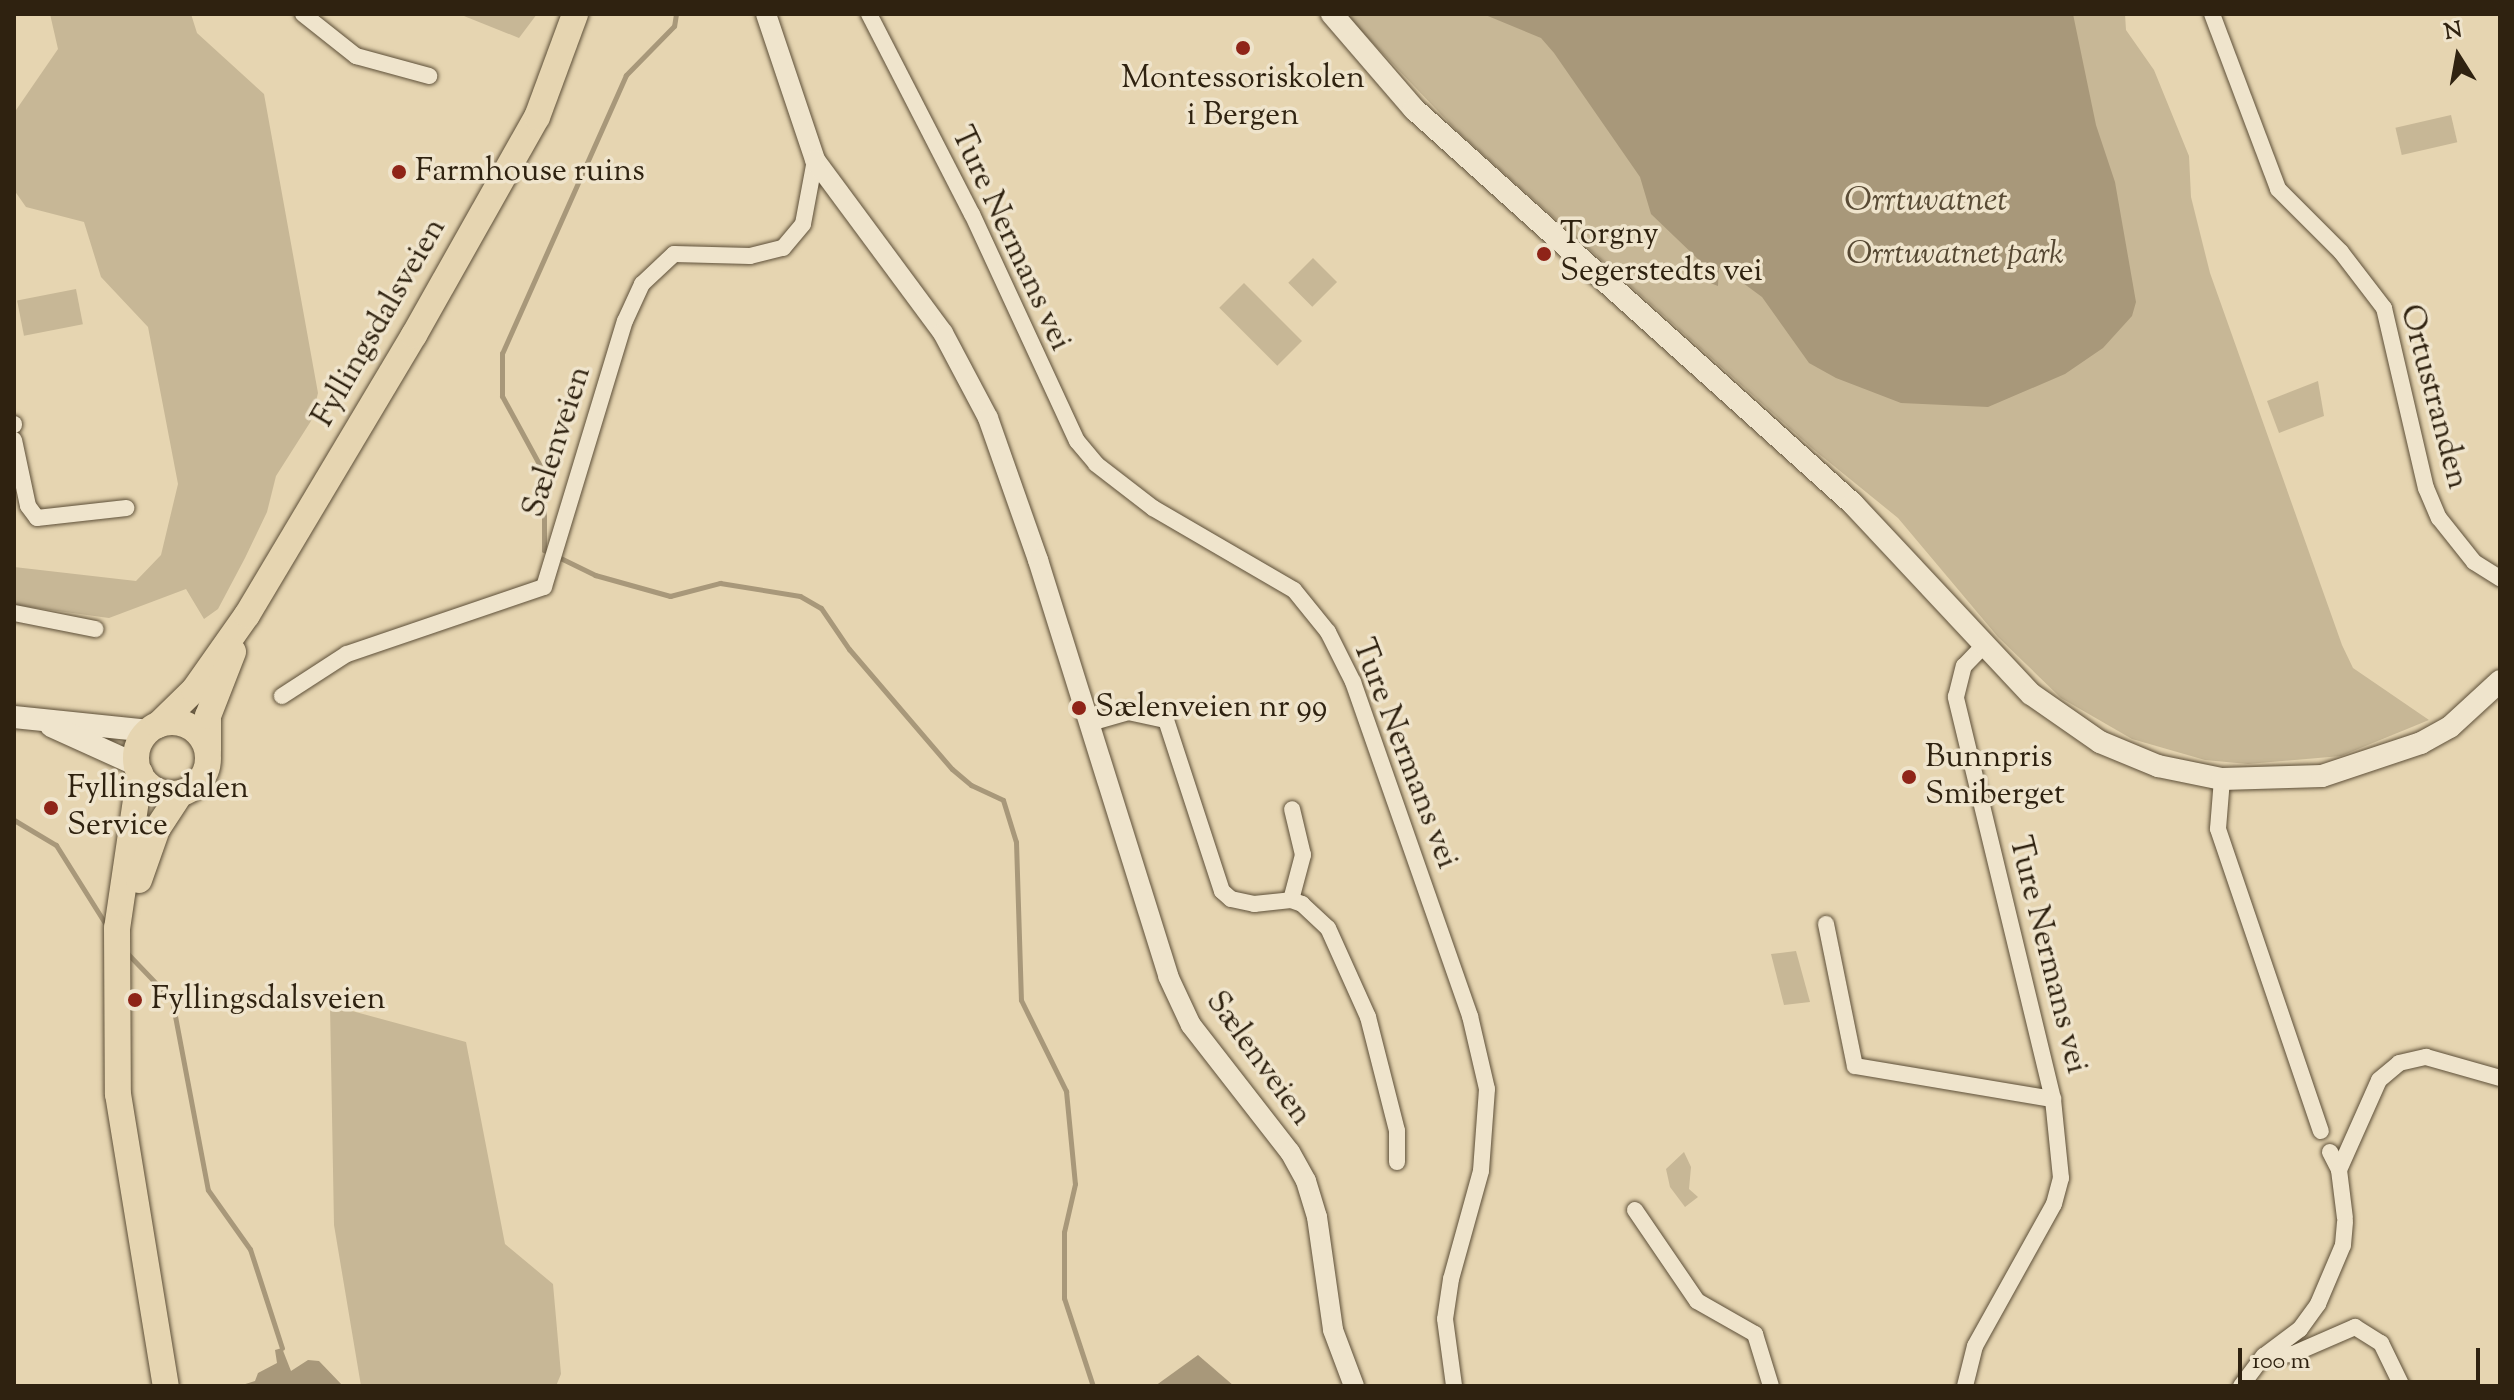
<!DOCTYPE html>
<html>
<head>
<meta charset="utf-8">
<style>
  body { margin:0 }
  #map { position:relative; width:2514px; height:1400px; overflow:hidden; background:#e6d5b1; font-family:"Sorts Mill Goudy",serif }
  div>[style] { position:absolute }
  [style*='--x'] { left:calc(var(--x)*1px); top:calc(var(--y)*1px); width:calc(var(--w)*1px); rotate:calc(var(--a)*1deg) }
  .green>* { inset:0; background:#c7b796; transform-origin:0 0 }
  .water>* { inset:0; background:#a8987a }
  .stream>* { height:5px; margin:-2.5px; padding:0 2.5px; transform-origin:2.5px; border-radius:2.5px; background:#a8987a }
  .roads { filter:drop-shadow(0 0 2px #5d4f38) drop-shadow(0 0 2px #5d4f38) }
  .minor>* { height:16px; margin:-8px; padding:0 8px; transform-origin:8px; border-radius:8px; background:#efe4cc }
  .tertiary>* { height:20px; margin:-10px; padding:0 10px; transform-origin:10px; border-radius:10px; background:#efe4cc }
  .secondary>* { height:22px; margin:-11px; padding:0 11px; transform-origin:11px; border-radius:11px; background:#efe4cc }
  .primary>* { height:26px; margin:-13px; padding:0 13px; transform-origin:13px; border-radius:13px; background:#e6d5b1 }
  .primary>.ring { margin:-13px; padding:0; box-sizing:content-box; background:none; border:26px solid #e6d5b1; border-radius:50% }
  .dots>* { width:22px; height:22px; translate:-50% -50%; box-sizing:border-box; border:4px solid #efe4cc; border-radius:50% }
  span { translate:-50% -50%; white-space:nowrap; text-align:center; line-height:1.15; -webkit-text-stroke:7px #efe4cc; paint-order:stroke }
  .poi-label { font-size:32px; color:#2f2210 }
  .left { translate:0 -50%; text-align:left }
  .street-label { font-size:32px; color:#2f2210 }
  .park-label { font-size:32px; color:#554732; font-style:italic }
  .water-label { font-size:34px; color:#594b35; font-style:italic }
  .frame { position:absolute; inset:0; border:16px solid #2f2210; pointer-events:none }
  .north { position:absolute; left:2418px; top:16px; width:80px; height:80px; -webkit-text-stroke:6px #efe4cc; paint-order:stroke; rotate:349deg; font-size:22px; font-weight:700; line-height:32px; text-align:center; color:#2f2210 }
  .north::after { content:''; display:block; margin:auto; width:28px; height:36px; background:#2f2210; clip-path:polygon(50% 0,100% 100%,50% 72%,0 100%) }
  .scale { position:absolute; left:2238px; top:1348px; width:242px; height:36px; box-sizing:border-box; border:4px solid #2f2210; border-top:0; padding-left:10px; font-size:24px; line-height:28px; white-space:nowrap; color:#2f2210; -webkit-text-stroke:6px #efe4cc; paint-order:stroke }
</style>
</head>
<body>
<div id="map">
  <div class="green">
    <div style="clip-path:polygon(50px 14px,191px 14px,197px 33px,264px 94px,318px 393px,311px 421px,276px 476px,267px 512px,245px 558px,218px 609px,204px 619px,186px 589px,109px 618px,14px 605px,14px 567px,136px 581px,161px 555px,178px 484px,148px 327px,101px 277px,84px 222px,26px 207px,14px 190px,14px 113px,58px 49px)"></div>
    <div style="clip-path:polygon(459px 14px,537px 14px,519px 38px)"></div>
    <div style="clip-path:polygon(1345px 14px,2125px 14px,2126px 30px,2154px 70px,2189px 156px,2191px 197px,2210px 273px,2342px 645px,2353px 668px,2429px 720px,2341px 756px,2248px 764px,2205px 760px,2132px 739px,2061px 698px,1998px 637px,1898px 518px,1813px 449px,1457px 131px)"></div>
    <div style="left:2451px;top:115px;width:28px;height:57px;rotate:77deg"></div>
    <div style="left:1313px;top:258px;width:34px;height:35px;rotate:45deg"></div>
    <div style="left:1244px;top:283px;width:82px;height:35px;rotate:45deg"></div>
    <div style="left:76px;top:289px;width:36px;height:60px;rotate:79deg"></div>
    <div style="clip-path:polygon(2318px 381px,2324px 416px,2279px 433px,2267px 401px)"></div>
    <div style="clip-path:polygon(1796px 951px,1810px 1002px,1784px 1005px,1771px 954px)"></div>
    <div style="clip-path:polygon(330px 1005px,466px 1042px,505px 1244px,553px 1284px,561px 1374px,556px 1386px,361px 1386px,334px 1225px)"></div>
    <div style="clip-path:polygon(1684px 1152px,1691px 1167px,1689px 1189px,1698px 1197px,1685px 1207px,1670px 1187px,1666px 1169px)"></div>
  </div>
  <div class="water">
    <div style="clip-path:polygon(1483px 14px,2073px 14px,2096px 125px,2115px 182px,2136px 302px,2132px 316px,2103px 348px,2065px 374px,1988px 407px,1901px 403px,1836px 378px,1809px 363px,1762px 297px,1724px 269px,1719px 268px,1718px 286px,1705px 281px,1700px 261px,1651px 214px,1640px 177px,1554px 53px,1541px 38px)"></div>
    <div style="clip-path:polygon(282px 1348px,291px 1371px,308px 1360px,319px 1361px,343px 1386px,239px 1386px,255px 1381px,258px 1373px,277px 1363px,275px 1350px)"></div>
    <div style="clip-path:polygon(1198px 1355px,1234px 1386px,1155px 1386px)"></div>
  </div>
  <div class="stream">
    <div style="--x:676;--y:14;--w:12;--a:99"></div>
    <div style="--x:674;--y:26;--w:69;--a:134.4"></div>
    <div style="--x:626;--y:75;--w:304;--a:114"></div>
    <div style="--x:502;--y:353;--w:43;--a:90"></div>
    <div style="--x:502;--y:396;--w:88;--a:61.4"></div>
    <div style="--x:544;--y:473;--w:77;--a:90"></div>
    <div style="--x:544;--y:550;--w:57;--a:26.1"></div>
    <div style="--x:595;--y:575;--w:78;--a:15.6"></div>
    <div style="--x:670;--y:596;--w:52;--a:-14.6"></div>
    <div style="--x:720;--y:583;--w:81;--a:9.2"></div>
    <div style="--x:800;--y:596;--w:24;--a:30"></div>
    <div style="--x:821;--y:608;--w:50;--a:55.7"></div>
    <div style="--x:849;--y:649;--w:158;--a:49.4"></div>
    <div style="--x:952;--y:769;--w:25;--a:40"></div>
    <div style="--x:971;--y:785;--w:35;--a:25"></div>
    <div style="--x:1003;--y:800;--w:44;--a:72.8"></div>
    <div style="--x:1016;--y:842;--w:158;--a:88.2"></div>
    <div style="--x:1021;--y:1000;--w:102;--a:63.7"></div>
    <div style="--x:1066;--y:1091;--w:93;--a:84.5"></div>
    <div style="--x:1075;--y:1184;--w:49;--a:102.9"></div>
    <div style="--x:1064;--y:1232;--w:66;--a:90"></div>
    <div style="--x:1064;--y:1298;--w:93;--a:71.8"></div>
    <div style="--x:14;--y:820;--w:49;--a:30.8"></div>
    <div style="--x:56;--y:845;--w:98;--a:57.9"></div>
    <div style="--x:126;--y:952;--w:66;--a:46.2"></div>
    <div style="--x:172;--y:1000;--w:193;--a:79.3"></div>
    <div style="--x:208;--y:1190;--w:72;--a:54.6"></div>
    <div style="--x:250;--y:1249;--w:104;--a:72.1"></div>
  </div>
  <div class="roads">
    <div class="minor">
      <div style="--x:303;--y:14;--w:68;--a:38.4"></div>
      <div style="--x:356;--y:56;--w:76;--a:15.3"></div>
      <div style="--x:869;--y:14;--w:225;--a:62.8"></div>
      <div style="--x:972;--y:214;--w:250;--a:65.2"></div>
      <div style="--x:1077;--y:441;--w:30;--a:50"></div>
      <div style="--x:1096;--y:464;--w:72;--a:37.7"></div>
      <div style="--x:1153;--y:508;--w:163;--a:30.2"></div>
      <div style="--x:1294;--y:590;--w:54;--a:51"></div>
      <div style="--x:1328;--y:632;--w:56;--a:63.4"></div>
      <div style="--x:1353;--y:682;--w:354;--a:70.7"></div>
      <div style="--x:1470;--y:1016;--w:75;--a:76.9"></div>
      <div style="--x:1487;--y:1089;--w:82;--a:94.2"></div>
      <div style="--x:1481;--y:1171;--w:112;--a:105.5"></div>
      <div style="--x:1451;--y:1279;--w:40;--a:98.5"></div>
      <div style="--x:1445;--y:1319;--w:68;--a:82.3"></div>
      <div style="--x:2212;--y:14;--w:187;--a:69.3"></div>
      <div style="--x:2278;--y:189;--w:89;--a:45"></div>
      <div style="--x:2341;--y:252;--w:71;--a:52.5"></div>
      <div style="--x:2384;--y:308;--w:185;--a:76.9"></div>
      <div style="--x:2426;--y:488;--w:33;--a:67"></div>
      <div style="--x:2439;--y:518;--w:56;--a:51.5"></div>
      <div style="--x:2474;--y:562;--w:31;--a:32"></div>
      <div style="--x:14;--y:424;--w:1;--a:90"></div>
      <div style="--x:14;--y:440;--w:67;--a:78"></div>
      <div style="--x:28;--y:506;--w:15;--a:53"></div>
      <div style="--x:37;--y:518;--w:90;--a:-6.4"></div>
      <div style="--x:14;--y:613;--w:83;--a:11.2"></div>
      <div style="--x:282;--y:696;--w:77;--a:-32.9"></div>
      <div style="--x:347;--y:654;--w:208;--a:-18.8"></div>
      <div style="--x:544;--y:587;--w:278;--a:-73.1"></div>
      <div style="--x:625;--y:321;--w:41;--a:-65.3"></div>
      <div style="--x:642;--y:284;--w:44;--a:-43.2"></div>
      <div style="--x:674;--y:254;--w:76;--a:1.5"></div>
      <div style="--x:750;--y:256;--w:34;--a:-14"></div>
      <div style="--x:783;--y:248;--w:31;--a:-50"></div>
      <div style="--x:803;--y:224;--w:65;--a:-79.4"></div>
      <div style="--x:1090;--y:723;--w:40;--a:-16"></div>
      <div style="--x:1128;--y:712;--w:39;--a:12"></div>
      <div style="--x:1166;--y:720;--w:180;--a:71.9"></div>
      <div style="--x:1222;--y:891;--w:12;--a:42"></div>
      <div style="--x:1231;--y:899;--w:24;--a:12"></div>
      <div style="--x:1254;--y:904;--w:37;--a:-6"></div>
      <div style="--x:1291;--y:900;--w:12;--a:20"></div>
      <div style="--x:1302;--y:904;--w:35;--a:43"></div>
      <div style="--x:1328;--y:928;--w:98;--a:65.8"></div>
      <div style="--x:1368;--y:1017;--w:118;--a:75.7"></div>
      <div style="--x:1397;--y:1131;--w:31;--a:90"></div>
      <div style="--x:2222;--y:779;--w:50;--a:94.6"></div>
      <div style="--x:2218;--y:829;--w:319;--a:71.2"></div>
      <div style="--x:1291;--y:900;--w:47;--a:-75.1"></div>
      <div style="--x:1303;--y:855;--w:47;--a:-103.4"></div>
      <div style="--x:1826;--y:924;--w:145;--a:78.5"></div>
      <div style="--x:1855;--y:1066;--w:201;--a:9.5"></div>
      <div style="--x:2330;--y:1152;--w:20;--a:63"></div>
      <div style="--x:2339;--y:1170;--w:48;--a:82.9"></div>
      <div style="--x:2339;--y:1170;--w:98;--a:-66"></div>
      <div style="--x:2379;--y:1080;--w:26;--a:-40"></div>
      <div style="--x:2399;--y:1063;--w:28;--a:-13"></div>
      <div style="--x:2426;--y:1057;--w:77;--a:15.8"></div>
      <div style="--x:1635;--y:1210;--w:110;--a:55.7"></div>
      <div style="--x:1697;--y:1301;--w:67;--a:29.6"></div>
      <div style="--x:1755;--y:1334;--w:54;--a:72.9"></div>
      <div style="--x:2264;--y:1356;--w:45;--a:-36.9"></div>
      <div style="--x:2300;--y:1329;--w:31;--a:-54"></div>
      <div style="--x:2318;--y:1304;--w:64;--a:-67"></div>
      <div style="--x:2343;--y:1245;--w:23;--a:-85"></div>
      <div style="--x:1965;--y:1386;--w:41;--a:-76"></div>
      <div style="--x:1975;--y:1346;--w:162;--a:-60.9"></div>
      <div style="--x:2054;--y:1204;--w:27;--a:-75"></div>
      <div style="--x:2061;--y:1178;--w:79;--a:-95.8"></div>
      <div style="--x:2053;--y:1099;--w:414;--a:-103.6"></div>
      <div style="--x:1956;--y:697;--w:32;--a:-76"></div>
      <div style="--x:1964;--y:666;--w:29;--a:-46"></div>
      <div style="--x:2241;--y:1386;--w:38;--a:-53"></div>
      <div style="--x:2264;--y:1356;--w:29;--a:-4"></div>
      <div style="--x:2293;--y:1354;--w:68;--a:-23.5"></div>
      <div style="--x:2355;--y:1327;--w:31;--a:32"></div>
      <div style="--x:2381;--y:1343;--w:48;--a:64"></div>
    </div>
    <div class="tertiary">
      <div style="--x:766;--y:14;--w:154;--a:71.4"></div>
      <div style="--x:815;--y:160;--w:215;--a:53.5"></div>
      <div style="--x:943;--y:333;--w:96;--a:62.1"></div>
      <div style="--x:988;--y:418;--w:151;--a:70.6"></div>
      <div style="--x:1038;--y:560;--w:436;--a:72.6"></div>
      <div style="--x:1168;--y:976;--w:54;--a:64.9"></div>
      <div style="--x:1191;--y:1025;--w:161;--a:52.1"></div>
      <div style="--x:1290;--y:1152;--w:33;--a:61"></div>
      <div style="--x:1306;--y:1181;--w:38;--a:73"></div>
      <div style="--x:1317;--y:1217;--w:114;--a:81.9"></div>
      <div style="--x:1333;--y:1330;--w:60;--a:69.4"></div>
    </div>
    <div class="secondary">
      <div style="--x:1332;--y:14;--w:125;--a:49.2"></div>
      <div style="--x:1414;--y:109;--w:591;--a:41.98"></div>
      <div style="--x:1853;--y:504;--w:260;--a:46.9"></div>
      <div style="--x:2031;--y:694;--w:84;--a:34.8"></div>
      <div style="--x:2100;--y:742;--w:63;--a:22.5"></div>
      <div style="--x:2158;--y:766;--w:65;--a:11.5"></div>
      <div style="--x:2222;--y:779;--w:100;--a:-1.7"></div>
      <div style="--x:2322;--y:776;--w:104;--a:-18.4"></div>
      <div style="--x:2421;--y:743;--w:33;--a:-29"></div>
      <div style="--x:2450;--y:727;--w:68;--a:-42.6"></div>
      <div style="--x:14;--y:717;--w:136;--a:5.9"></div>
      <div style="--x:51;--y:726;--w:94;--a:24.4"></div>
    </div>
    <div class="primary">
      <div class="ring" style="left:136px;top:722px;width:46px;height:46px"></div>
      <div style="--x:158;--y:725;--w:50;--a:-44.2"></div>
      <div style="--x:194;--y:690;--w:92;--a:-54.8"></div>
      <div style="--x:247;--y:615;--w:326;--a:-59.2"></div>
      <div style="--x:414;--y:335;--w:250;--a:-60.6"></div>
      <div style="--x:537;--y:117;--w:110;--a:-69.7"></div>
      <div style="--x:208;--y:751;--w:35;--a:-90"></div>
      <div style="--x:208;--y:716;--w:69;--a:-68.7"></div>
      <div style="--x:140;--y:773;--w:157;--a:98.4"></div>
      <div style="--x:117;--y:928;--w:166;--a:89.7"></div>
      <div style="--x:118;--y:1094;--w:296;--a:80.7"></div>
      <div style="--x:139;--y:880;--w:54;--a:-70.6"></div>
      <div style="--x:157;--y:829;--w:42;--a:-56.7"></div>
    </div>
  </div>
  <div class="dots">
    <div style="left:1243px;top:48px;background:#8f2418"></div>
    <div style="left:399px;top:172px;background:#8f2418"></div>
    <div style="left:1544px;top:254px;background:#8f2418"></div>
    <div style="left:1079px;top:708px;background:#8f2418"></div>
    <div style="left:1909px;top:777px;background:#8f2418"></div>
    <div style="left:51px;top:808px;background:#8f2418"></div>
    <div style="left:135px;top:1000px;background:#8f2418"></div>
  </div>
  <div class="poi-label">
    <span style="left:1243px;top:98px">Montessoriskolen<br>i Bergen</span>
    <span class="left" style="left:415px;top:172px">Farmhouse ruins</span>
    <span class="left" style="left:1560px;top:254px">Torgny<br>Segerstedts vei</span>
    <span class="left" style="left:1095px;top:708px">Sælenveien nr 99</span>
    <span class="left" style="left:1925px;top:777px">Bunnpris<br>Smiberget</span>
    <span class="left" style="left:67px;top:808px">Fyllingsdalen<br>Service</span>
    <span class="left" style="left:151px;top:1000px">Fyllingsdalsveien</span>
  </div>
  <div class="street-label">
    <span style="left:1010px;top:239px;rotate:65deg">Ture Nermans vei</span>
    <span style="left:380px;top:323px;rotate:-60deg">Fyllingsdalsveien</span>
    <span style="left:2433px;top:397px;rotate:75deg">Ortustranden</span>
    <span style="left:558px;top:442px;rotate:-72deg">Sælenveien</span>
    <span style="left:1404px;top:754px;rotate:69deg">Ture Nermans vei</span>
    <span style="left:2047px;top:955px;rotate:76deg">Ture Nermans vei</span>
    <span style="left:1258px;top:1059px;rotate:54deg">Sælenveien</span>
  </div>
  <div class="park-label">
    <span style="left:1955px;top:255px">Orrtuvatnet park</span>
  </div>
  <div class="water-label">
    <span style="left:1926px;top:202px">Orrtuvatnet</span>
  </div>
  <div class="frame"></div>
  <div class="north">N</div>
  <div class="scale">100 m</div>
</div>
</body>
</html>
